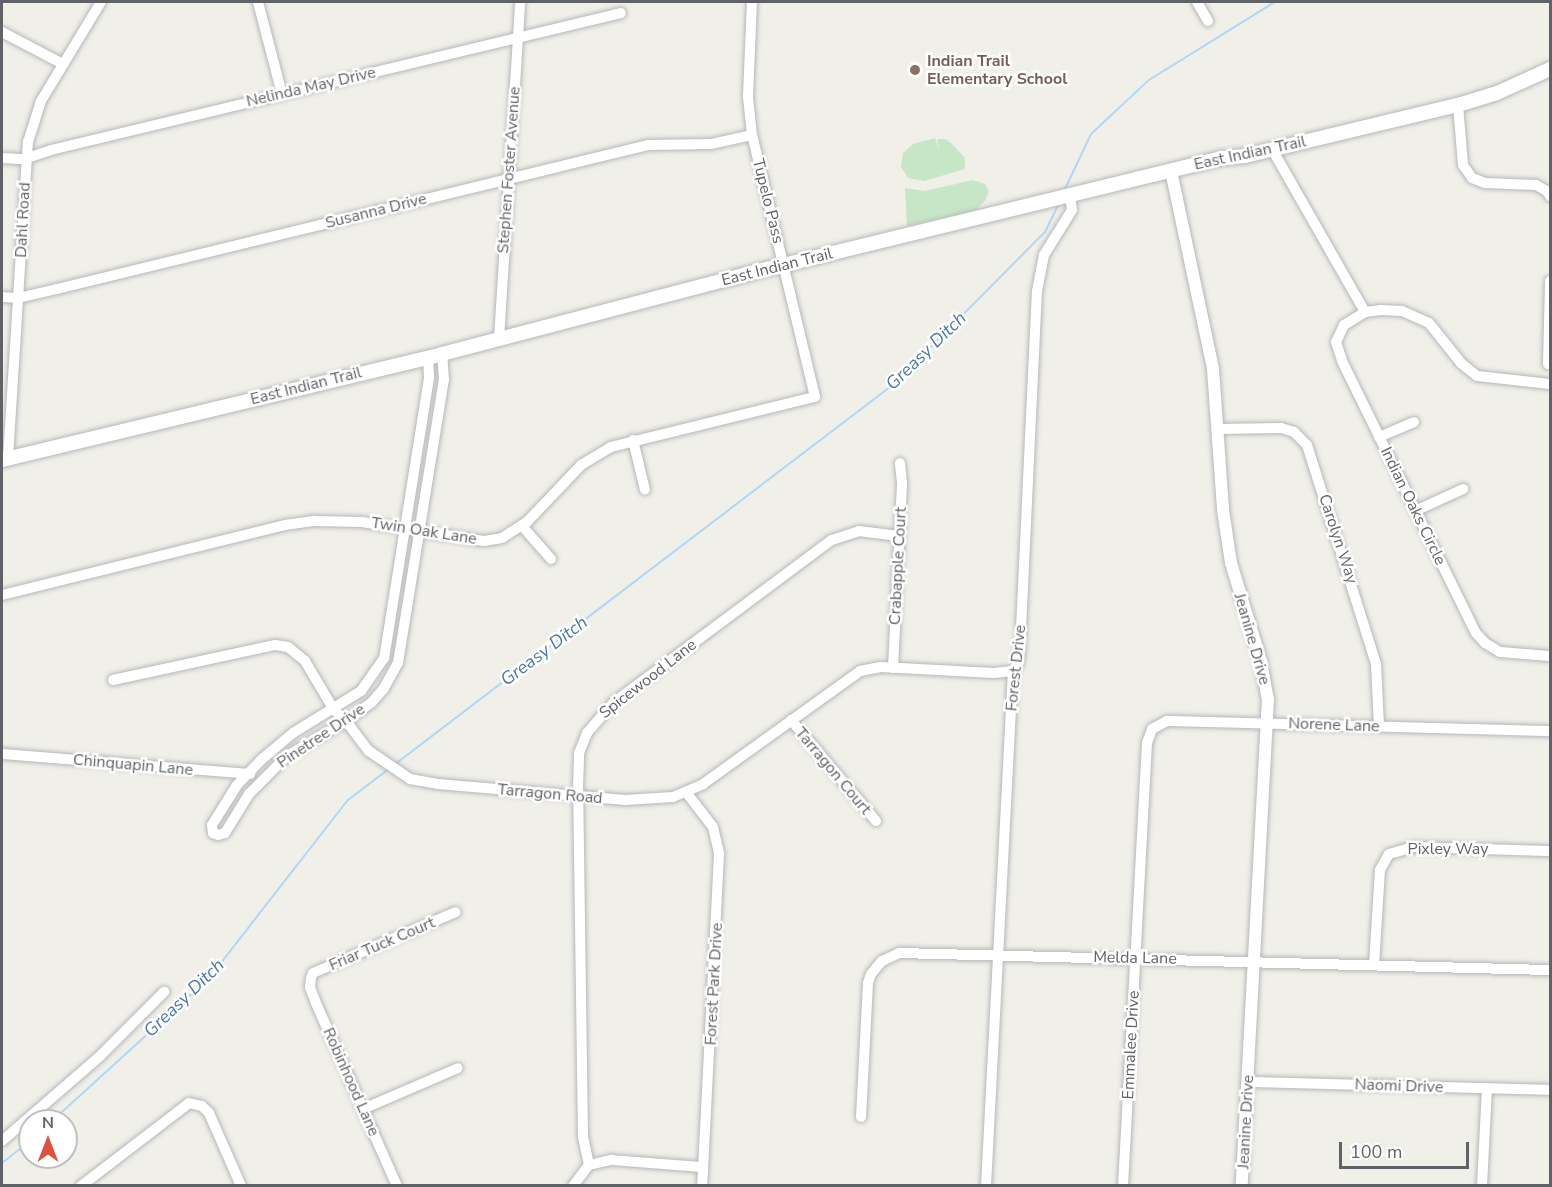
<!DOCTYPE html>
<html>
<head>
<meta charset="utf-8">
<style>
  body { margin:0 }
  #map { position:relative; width:1552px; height:1187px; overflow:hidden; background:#f0efe8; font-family:"Nunito Sans",sans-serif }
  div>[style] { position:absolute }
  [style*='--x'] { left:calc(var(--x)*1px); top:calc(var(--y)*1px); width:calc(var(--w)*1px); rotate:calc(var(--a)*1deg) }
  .green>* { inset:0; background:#c7e6c7 }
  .stream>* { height:2px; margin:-1px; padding:0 1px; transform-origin:1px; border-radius:1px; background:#aed7fa }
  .roads { filter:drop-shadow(0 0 2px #b5b8bb) drop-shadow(0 0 2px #b5b8bb) }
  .minor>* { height:10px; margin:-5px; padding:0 5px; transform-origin:5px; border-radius:5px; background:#fff }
  .tertiary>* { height:12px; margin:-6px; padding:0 6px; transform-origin:6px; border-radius:6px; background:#fff }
  .secondary>* { height:14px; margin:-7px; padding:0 7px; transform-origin:7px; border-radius:7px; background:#fff }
  .dots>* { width:16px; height:16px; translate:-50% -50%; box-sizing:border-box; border:3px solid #fff; border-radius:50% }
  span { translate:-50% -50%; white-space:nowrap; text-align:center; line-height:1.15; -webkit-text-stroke:5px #fff; paint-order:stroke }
  .education-label { font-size:16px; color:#785e54; font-weight:700 }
  .left { translate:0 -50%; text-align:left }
  .street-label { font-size:16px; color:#5f6367 }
  .water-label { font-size:18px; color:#4b78ad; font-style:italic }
  .frame { position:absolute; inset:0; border:3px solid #5f6367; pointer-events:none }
  .north { position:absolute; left:18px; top:1109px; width:60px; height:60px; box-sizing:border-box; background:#fff; border:2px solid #bfc1c2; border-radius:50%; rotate:0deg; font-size:16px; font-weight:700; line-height:24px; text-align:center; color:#5f6367 }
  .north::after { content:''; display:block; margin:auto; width:21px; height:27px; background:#e0503f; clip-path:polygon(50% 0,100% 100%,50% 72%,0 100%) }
  .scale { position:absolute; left:1339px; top:1142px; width:130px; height:27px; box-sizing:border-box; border:3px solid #5f6367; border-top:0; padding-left:8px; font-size:18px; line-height:21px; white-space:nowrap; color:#5f6367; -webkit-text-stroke:4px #fff; paint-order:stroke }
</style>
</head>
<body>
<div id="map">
  <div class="green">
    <div style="clip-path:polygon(935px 138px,939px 150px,937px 139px,946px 139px,952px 144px,965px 158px,965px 169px,924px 181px,908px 178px,901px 167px,903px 153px,913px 144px)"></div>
    <div style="clip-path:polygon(973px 180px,985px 184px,989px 191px,985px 201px,976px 210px,907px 226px,905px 188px,925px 191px)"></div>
  </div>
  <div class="stream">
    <div style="--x:1065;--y:189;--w:61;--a:-64.7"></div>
    <div style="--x:1091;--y:134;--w:79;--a:-43"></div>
    <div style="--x:1149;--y:80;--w:148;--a:-31.8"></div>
    <div style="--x:394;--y:765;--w:629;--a:-37.31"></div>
    <div style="--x:894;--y:384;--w:214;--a:-45.2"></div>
    <div style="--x:1045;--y:232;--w:30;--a:-64"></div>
    <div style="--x:52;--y:1121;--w:214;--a:-42.3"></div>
    <div style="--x:210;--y:977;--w:224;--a:-52.1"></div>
    <div style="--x:348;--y:800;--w:53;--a:-37.3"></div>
    <div style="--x:2;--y:1163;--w:36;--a:-38"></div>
  </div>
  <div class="roads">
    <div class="minor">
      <div style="--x:258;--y:2;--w:95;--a:75.4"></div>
      <div style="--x:1197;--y:2;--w:22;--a:60"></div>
      <div style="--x:2;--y:32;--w:69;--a:27.7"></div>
      <div style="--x:1458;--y:105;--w:60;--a:85.2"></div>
      <div style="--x:1463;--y:165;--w:16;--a:55"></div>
      <div style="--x:1472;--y:178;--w:14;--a:21"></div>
      <div style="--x:1485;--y:183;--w:51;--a:2.2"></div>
      <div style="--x:1536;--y:185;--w:13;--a:29"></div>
      <div style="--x:1547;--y:191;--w:6;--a:59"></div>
      <div style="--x:1272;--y:149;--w:188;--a:60.3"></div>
      <div style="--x:2;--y:158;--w:22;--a:3"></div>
      <div style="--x:24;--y:159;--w:28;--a:-18"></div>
      <div style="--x:51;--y:150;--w:586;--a:-13.51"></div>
      <div style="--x:2;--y:297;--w:16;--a:4"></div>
      <div style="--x:18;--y:298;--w:40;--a:-13"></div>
      <div style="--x:57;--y:289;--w:608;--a:-13.69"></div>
      <div style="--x:648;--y:145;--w:63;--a:-0.9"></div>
      <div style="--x:711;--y:144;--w:42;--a:-12.4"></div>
      <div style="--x:499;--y:339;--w:338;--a:-86.4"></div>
      <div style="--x:428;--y:357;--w:21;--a:87"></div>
      <div style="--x:429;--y:378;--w:284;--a:99.1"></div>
      <div style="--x:384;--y:658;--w:40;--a:124.9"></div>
      <div style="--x:361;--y:691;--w:80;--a:148.3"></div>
      <div style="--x:293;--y:733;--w:39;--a:140"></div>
      <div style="--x:263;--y:758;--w:37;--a:134"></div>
      <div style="--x:237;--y:785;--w:47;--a:122"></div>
      <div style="--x:212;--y:825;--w:8;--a:83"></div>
      <div style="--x:213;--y:833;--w:5;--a:22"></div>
      <div style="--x:218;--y:835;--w:7;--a:-16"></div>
      <div style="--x:225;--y:833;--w:46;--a:-58.4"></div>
      <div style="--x:249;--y:794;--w:54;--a:-45"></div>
      <div style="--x:287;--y:756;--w:69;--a:-30.7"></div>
      <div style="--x:346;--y:721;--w:32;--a:-36"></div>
      <div style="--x:372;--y:702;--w:18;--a:-49"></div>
      <div style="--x:384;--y:688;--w:29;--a:-61"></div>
      <div style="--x:398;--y:663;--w:287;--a:-80.8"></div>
      <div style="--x:444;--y:380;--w:26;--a:-94"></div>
      <div style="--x:1548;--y:364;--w:83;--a:-88.6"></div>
      <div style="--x:1550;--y:384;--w:73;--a:-173.7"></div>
      <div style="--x:1477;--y:376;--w:21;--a:-141"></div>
      <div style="--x:1461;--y:363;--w:51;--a:-128.7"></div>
      <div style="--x:1429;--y:323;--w:30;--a:-156"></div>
      <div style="--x:1402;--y:311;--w:21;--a:-177"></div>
      <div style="--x:1381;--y:310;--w:16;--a:173"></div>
      <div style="--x:1365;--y:312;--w:25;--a:148"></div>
      <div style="--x:1344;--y:325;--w:19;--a:115"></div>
      <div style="--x:1336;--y:342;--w:20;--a:72"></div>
      <div style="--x:1342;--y:361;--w:303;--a:63.8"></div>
      <div style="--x:1476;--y:633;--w:13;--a:48"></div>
      <div style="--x:1485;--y:643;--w:17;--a:31"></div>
      <div style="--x:1500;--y:652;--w:50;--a:4.6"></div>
      <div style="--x:1219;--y:429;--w:62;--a:-0.9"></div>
      <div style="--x:1281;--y:428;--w:14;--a:17"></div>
      <div style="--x:1294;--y:432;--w:18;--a:45"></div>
      <div style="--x:1307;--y:445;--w:230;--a:72.5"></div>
      <div style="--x:1376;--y:664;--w:62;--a:87.2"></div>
      <div style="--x:1379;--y:437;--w:38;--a:-23"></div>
      <div style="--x:633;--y:440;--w:51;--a:76.5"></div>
      <div style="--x:8;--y:458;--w:317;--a:-86.4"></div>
      <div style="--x:28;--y:142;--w:43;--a:-72.4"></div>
      <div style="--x:41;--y:101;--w:116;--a:-58.8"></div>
      <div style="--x:1415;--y:511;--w:53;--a:-24.6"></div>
      <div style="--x:522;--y:526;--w:44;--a:48.7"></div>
      <div style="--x:2;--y:595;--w:292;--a:-13.9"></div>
      <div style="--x:285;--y:525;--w:30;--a:-8"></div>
      <div style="--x:315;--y:521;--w:47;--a:1.2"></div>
      <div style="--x:362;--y:522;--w:123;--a:8.9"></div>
      <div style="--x:484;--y:541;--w:18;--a:-9"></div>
      <div style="--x:502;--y:538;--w:30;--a:-33"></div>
      <div style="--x:527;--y:522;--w:79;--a:-46.5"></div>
      <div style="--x:581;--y:465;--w:35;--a:-31"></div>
      <div style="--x:611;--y:447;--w:210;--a:-13.8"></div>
      <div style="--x:815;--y:397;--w:269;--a:-103.5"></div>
      <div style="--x:752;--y:135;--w:39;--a:-96"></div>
      <div style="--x:748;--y:96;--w:94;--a:-87.6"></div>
      <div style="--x:893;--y:668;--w:185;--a:-87.2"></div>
      <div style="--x:902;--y:483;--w:20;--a:-96"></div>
      <div style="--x:113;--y:680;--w:166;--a:-12.2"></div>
      <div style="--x:275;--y:645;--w:13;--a:9"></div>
      <div style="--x:288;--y:647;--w:22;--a:39"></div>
      <div style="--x:305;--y:661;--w:57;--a:59.4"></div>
      <div style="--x:334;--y:710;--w:16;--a:43"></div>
      <div style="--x:346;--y:721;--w:38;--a:53"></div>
      <div style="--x:369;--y:751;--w:50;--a:34.3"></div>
      <div style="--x:410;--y:779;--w:28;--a:10"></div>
      <div style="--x:438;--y:784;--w:188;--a:4.9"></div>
      <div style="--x:625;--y:800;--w:48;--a:-3.6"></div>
      <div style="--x:673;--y:797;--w:33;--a:-23"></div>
      <div style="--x:703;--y:784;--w:193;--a:-35.7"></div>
      <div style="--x:860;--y:671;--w:21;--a:-11"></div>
      <div style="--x:881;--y:667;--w:113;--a:3"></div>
      <div style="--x:994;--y:673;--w:19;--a:-6"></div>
      <div style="--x:791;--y:720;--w:132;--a:49.9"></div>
      <div style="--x:2;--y:754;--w:249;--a:4.6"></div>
      <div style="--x:686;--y:792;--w:44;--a:52.4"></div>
      <div style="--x:713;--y:827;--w:28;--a:77"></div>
      <div style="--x:719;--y:854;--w:332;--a:92.9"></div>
      <div style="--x:1374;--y:965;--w:95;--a:-86.4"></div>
      <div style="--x:1380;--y:870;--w:18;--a:-61"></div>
      <div style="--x:1389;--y:854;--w:26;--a:-16"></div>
      <div style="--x:1414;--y:847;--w:136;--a:1.7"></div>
      <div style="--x:1248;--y:1082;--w:302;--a:1.5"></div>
      <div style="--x:363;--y:1109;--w:103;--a:-23.3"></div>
      <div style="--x:861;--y:1117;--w:134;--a:-87"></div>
      <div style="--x:868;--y:983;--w:9;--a:-72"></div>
      <div style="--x:871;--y:974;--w:17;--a:-50"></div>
      <div style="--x:882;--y:961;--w:19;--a:-25"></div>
      <div style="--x:899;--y:953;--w:651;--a:1.5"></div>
      <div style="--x:2;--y:1141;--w:130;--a:-40.9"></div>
      <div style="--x:100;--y:1056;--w:91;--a:-45"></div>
      <div style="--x:589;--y:1165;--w:29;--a:-102"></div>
      <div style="--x:583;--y:1137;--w:350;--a:-90.8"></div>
      <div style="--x:578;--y:787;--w:34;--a:-88"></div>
      <div style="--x:579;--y:753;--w:22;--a:-68"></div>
      <div style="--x:587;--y:733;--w:40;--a:-49"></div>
      <div style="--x:613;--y:703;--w:273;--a:-36.7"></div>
      <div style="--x:832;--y:540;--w:28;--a:-18"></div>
      <div style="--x:859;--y:531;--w:40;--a:7.1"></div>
      <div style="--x:81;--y:1186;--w:136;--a:-37.5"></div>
      <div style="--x:189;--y:1103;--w:13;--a:13"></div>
      <div style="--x:202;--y:1106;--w:10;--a:45"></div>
      <div style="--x:209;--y:1113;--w:80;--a:66.3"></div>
      <div style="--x:397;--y:1186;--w:200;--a:-113.9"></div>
      <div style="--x:316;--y:1003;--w:17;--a:-111"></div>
      <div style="--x:310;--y:987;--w:9;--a:-84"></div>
      <div style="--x:311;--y:978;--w:5;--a:-68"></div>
      <div style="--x:313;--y:973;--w:155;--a:-23.1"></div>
      <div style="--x:573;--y:1186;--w:26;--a:-53"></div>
      <div style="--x:589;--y:1165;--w:23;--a:-13"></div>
      <div style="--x:611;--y:1160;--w:92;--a:4.4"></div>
      <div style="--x:986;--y:1186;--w:516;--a:-87"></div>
      <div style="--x:1013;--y:671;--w:9;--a:-54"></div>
      <div style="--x:1018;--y:664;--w:14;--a:-82"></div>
      <div style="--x:1020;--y:650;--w:359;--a:-87.3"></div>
      <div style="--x:1037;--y:291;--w:37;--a:-79"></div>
      <div style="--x:1044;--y:255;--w:53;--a:-58.1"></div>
      <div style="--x:1072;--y:210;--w:15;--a:-98"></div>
      <div style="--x:1123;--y:1186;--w:444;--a:-86.9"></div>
      <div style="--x:1147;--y:743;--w:15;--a:-70"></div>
      <div style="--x:1152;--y:729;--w:17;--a:-28"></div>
      <div style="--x:1167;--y:721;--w:383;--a:1.5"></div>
      <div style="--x:1482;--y:1186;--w:98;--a:-87.1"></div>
    </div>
    <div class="tertiary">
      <div style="--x:1171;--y:171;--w:202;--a:78"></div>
      <div style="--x:1213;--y:369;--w:141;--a:85.9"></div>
      <div style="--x:1223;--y:510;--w:54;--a:81.4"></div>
      <div style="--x:1231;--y:563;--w:102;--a:73"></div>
      <div style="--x:1261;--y:661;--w:39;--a:80"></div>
      <div style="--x:1268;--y:699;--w:488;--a:93.1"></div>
    </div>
    <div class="secondary">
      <div style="--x:2;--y:460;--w:453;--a:-13.5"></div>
      <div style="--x:442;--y:354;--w:336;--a:-14.7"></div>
      <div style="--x:767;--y:269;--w:469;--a:-13.7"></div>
      <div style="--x:1223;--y:158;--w:22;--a:-5"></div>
      <div style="--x:1245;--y:156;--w:219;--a:-13.5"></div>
      <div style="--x:1458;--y:105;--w:41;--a:-17.1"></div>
      <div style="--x:1497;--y:93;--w:58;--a:-24.4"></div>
    </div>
  </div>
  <div class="dots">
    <div style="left:915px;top:70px;background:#8d6e63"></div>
  </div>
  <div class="education-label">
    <span class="left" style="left:927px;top:70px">Indian Trail<br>Elementary School</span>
  </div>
  <div class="street-label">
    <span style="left:311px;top:87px;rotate:-13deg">Nelinda May Drive</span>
    <span style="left:1250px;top:153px;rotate:-12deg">East Indian Trail</span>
    <span style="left:509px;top:170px;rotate:-86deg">Stephen Foster Avenue</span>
    <span style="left:768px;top:201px;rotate:76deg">Tupelo Pass</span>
    <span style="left:376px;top:211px;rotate:-14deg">Susanna Drive</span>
    <span style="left:23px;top:220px;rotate:-87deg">Dahl Road</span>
    <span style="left:777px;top:267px;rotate:-14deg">East Indian Trail</span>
    <span style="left:306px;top:386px;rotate:-14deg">East Indian Trail</span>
    <span style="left:1413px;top:506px;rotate:64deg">Indian Oaks Circle</span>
    <span style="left:424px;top:531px;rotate:9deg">Twin Oak Lane</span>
    <span style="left:1338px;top:539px;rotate:72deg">Carolyn Way</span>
    <span style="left:898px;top:566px;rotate:-87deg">Crabapple Court</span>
    <span style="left:1252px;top:639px;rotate:74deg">Jeanine Drive</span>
    <span style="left:1016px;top:668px;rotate:-84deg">Forest Drive</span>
    <span style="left:648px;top:679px;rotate:-38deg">Spicewood Lane</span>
    <span style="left:1334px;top:725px;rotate:2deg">Norene Lane</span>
    <span style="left:321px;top:736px;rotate:-34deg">Pinetree Drive</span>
    <span style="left:133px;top:765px;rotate:5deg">Chinquapin Lane</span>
    <span style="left:833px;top:771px;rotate:50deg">Tarragon Court</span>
    <span style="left:550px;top:794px;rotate:5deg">Tarragon Road</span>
    <span style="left:1448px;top:849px">Pixley Way</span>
    <span style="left:382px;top:944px;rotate:-23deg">Friar Tuck Court</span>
    <span style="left:1135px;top:958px;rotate:1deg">Melda Lane</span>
    <span style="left:714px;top:984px;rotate:-87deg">Forest Park Drive</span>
    <span style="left:1131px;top:1045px;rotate:-87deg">Emmalee Drive</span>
    <span style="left:351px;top:1082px;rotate:66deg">Robinhood Lane</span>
    <span style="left:1399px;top:1086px;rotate:2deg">Naomi Drive</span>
    <span style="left:1246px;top:1122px;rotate:-87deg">Jeanine Drive</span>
  </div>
  <div class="water-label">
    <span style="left:926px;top:351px;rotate:-44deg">Greasy Ditch</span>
    <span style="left:544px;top:651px;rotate:-37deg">Greasy Ditch</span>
    <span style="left:184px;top:998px;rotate:-44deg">Greasy Ditch</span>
  </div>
  <div class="frame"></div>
  <div class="north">N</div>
  <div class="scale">100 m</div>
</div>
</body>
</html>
